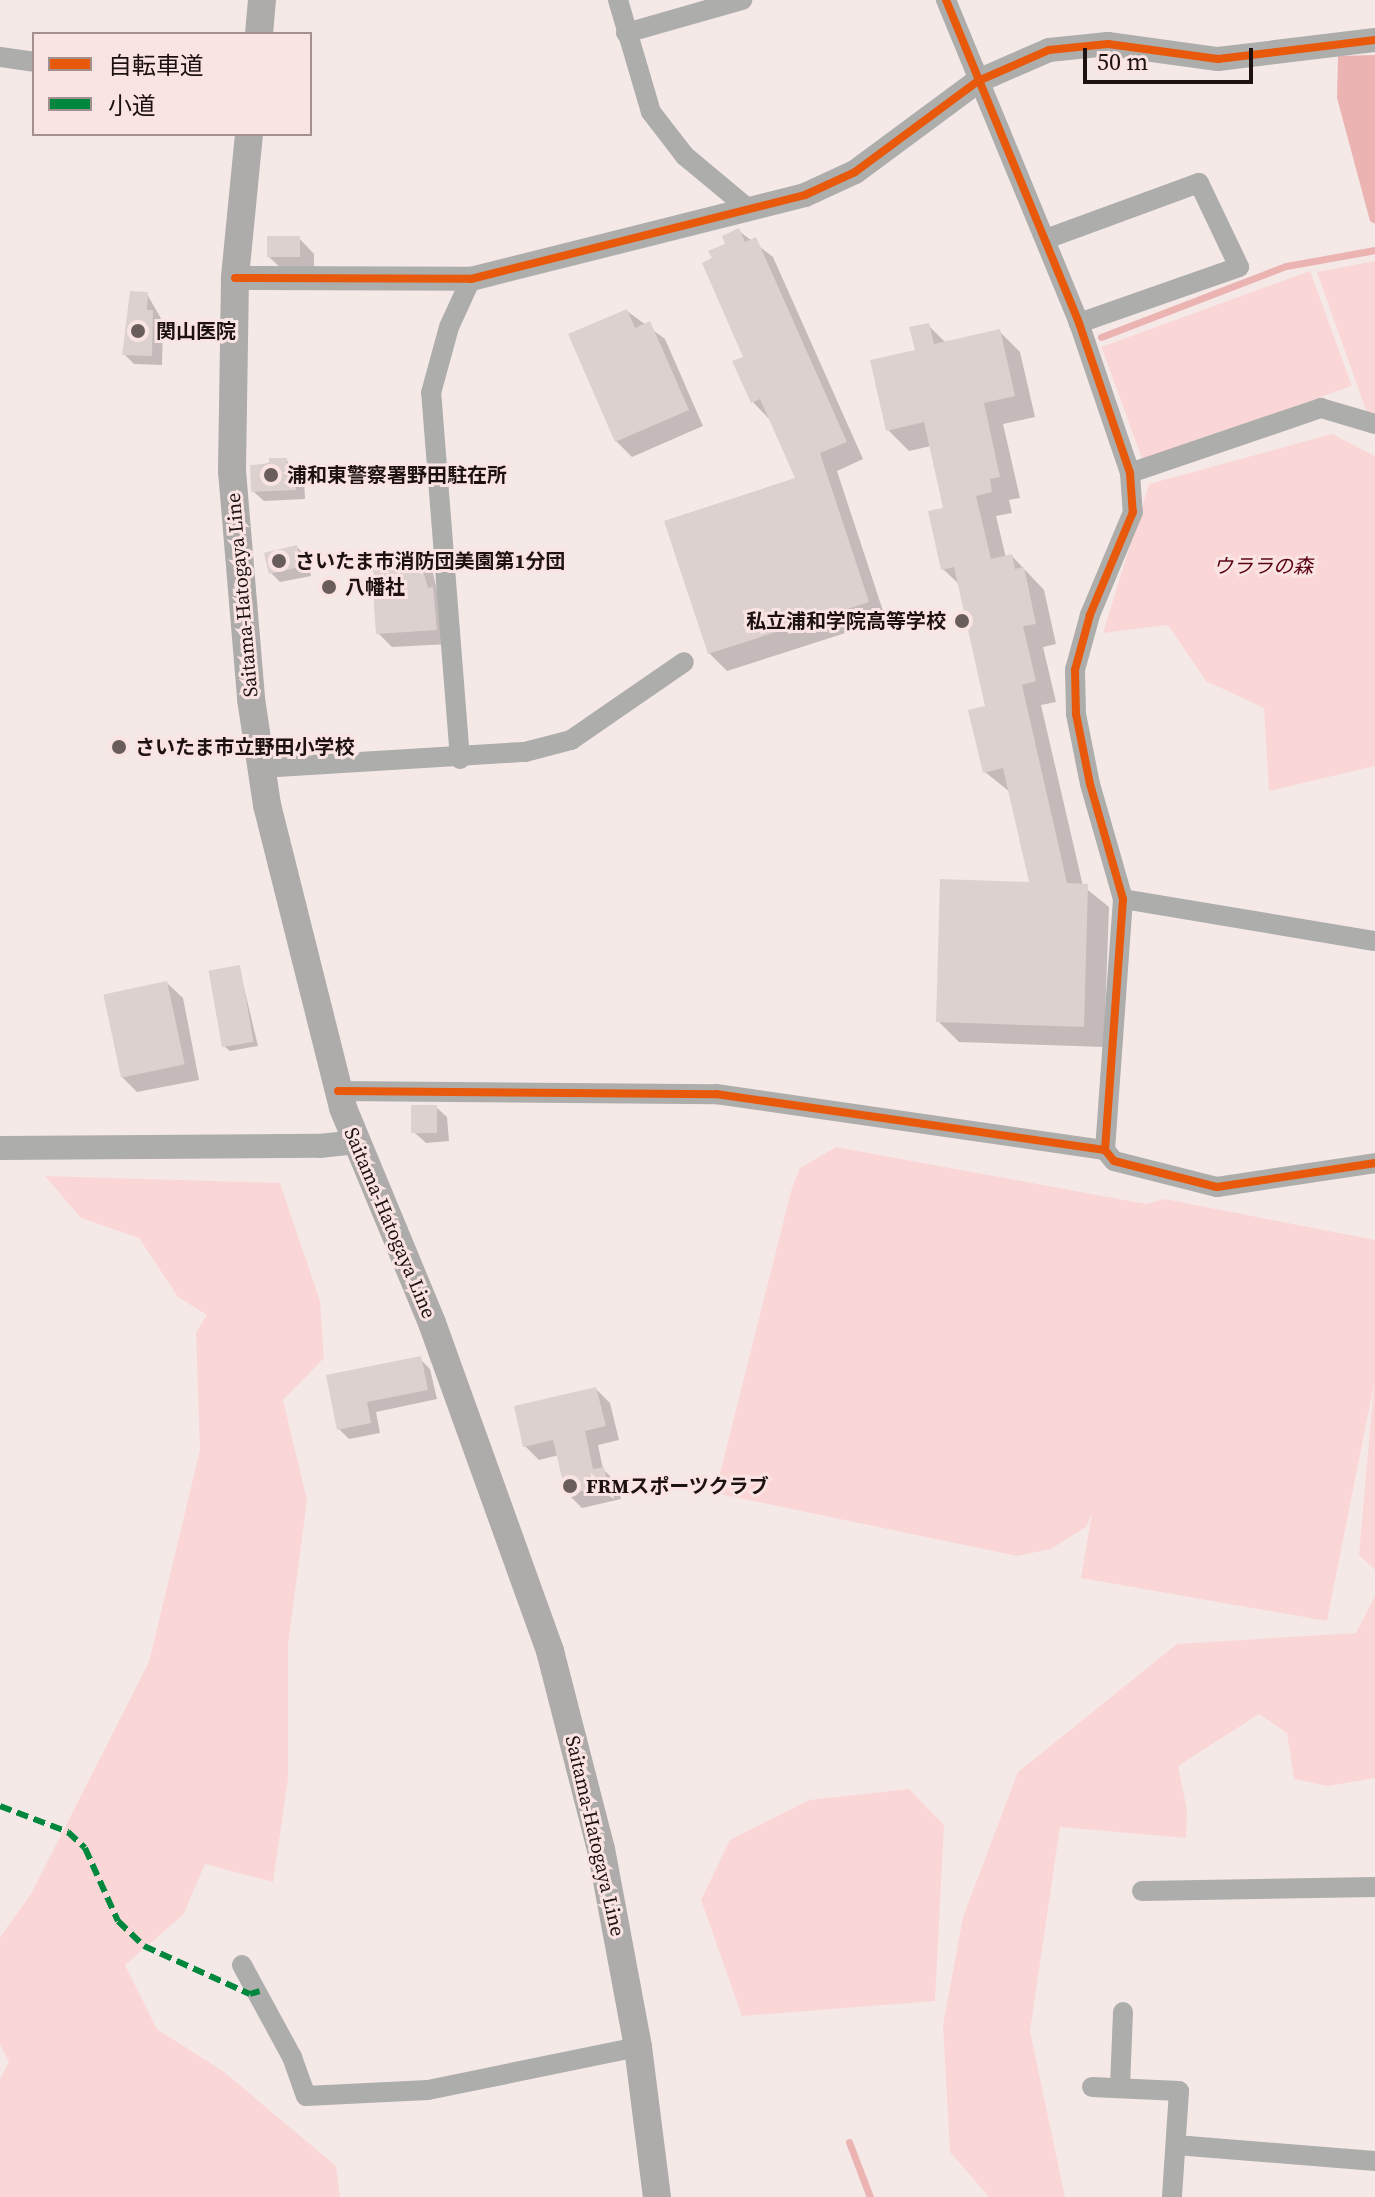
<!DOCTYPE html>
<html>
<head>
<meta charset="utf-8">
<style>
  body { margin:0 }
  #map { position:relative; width:1375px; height:2197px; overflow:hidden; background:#f5e9e8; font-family:"Source Serif 4","Noto Sans JP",serif }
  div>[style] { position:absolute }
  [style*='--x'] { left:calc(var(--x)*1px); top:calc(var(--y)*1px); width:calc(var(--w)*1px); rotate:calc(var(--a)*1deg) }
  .green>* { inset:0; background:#fad7d6; transform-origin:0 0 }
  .water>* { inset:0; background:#ebb4b2 }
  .shadow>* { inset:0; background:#0003 }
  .stream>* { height:7px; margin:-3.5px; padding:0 3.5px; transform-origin:3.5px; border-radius:3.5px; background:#ebb4b2 }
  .building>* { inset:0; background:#ddd1d0; transform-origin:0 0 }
  .minor>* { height:20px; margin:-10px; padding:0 10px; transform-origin:10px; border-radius:10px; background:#adadab }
  .tertiary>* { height:24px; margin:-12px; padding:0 12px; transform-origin:12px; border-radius:12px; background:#adadab }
  .secondary>* { height:28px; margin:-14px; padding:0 14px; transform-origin:14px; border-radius:14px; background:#aeacaa }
  .quiet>* { height:6px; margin-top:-3px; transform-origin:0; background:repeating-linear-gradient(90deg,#00873e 0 12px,transparent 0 18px) }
  .cycleway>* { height:8px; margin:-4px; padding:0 4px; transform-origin:4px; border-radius:4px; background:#e8590c }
  .dots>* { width:22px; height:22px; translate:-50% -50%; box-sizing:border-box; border:4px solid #fae4e3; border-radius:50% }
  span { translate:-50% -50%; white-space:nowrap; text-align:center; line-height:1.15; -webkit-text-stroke:6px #fae4e3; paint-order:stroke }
  .poi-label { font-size:20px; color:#1d1111; font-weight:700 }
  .left { translate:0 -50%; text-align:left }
  .right { translate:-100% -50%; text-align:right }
  .park-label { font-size:20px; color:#59000f; font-style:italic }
  .street-label { font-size:20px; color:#1d1111 }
  .legend { position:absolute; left:32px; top:32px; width:280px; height:104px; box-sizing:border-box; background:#fae4e3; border:2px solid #a2908f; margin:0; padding:10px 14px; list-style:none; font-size:24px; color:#1d1111 }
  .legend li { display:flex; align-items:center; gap:16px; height:40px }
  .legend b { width:40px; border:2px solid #a2908f }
  .scale { position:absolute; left:1083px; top:48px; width:170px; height:36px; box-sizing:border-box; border:4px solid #1d1111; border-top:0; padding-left:10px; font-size:24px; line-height:28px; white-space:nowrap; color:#1d1111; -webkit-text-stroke:6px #fae4e3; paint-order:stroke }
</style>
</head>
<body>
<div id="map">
  <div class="green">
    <div style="clip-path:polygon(1375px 261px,1375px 414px,1368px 416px,1317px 272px)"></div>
    <div style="left:1310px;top:271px;width:122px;height:222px;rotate:70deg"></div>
    <div style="clip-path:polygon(1332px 434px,1375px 456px,1375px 766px,1269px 791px,1264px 708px,1206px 681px,1168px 625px,1103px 633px,1149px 484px)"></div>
    <div style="clip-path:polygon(836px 1147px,1146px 1204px,1165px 1199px,1375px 1240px,1375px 1570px,1359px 1555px,1374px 1384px,1327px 1621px,1081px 1578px,1092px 1513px,1086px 1527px,1051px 1549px,1017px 1556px,715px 1493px,792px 1188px,800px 1168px)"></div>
    <div style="clip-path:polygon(45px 1176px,280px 1183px,320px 1301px,324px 1358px,283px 1400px,307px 1500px,288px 1645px,288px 1779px,273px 1882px,205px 1864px,183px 1915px,125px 1965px,157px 2029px,224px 2072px,336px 2166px,340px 2197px,0 2197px,0 2079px,9px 2062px,0 2044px,0 1937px,31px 1894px,149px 1662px,200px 1450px,196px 1332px,207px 1315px,178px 1297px,139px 1238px,81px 1218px)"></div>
    <div style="clip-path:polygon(1375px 1596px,1375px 1778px,1328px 1786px,1294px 1779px,1287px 1733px,1259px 1714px,1178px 1766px,1187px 1810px,1186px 1838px,1060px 1827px,1030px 2031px,1065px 2197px,989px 2197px,950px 2152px,943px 2025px,963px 1917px,1018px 1772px,1177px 1644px,1356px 1633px)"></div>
    <div style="clip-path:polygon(909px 1789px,944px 1825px,935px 2001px,742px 2016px,701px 1900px,730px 1840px,809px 1800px)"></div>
  </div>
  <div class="water">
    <div style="clip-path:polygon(1375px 55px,1375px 224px,1370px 221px,1337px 98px,1338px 56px)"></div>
  </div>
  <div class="shadow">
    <div style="clip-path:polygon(739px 231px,773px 257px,863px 459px,837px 471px,886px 620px,727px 671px,709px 653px,798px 480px,770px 420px,753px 402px,746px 358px,715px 259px)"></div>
    <div style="clip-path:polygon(299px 238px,314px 254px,314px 273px,285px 272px,269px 257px)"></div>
    <div style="clip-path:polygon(147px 294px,163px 322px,162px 365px,134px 364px,124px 354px)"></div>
    <div style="clip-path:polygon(627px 311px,665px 339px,703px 426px,632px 457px,616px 441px)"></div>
    <div style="clip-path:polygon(928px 325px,946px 343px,999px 331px,1020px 352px,1035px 417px,1003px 424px,1020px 498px,1009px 500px,1012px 513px,996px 516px,1006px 558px,1012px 556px,1044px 590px,1056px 644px,1043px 647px,1056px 702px,1041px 705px,1083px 886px,1109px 907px,1104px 1047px,959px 1042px,938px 1021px,1031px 884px,1010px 792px,985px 772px,988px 708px,960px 585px,943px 569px,946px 509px,931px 446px,909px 451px,888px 430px)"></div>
    <div style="clip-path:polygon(286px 460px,304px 477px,305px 499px,264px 501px,253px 491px,253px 466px)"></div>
    <div style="clip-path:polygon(297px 547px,307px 557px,311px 576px,280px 582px,270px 572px)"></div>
    <div style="clip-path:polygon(394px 555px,402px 563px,418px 559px,433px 573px,450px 644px,392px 647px,378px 633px,381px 593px)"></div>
    <div style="clip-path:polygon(239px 967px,258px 1046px,230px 1051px,225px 1047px)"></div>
    <div style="clip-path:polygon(167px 983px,183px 998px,199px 1080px,137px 1092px,121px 1076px)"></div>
    <div style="clip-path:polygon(436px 1107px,447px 1117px,449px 1141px,426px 1143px,415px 1133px)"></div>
    <div style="clip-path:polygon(420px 1359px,430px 1369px,437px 1399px,376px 1412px,380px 1433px,349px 1439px,339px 1429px,328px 1376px)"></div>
    <div style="clip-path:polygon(596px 1389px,610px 1403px,619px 1440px,598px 1445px,603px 1469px,617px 1483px,621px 1499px,582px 1508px,568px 1494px,559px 1455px,539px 1460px,525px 1446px)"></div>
  </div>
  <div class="stream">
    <div style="--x:1101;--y:337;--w:198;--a:-21"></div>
    <div style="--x:1286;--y:266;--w:90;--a:-10.2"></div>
    <div style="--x:849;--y:2142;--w:59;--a:69.1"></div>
  </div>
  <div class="building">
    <div style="clip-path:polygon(739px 228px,745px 242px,756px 237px,847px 442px,820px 453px,869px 602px,708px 654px,664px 521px,795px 478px,760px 399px,751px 403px,732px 361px,743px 357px,702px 263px,712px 258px,708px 251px,725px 244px,722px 236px)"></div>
    <div style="left:267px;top:236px;width:33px;height:21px"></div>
    <div style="clip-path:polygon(130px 291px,148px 292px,147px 310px,153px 310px,152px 356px,122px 355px)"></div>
    <div style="clip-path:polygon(627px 309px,635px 328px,650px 321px,689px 410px,615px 442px,568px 334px)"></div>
    <div style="clip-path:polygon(929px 323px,934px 344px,1000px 329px,1015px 396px,984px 403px,1000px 477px,990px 479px,992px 492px,976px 496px,991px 559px,1012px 554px,1015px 569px,1024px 567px,1036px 624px,1023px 626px,1036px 681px,1022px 685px,1067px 883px,1088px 884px,1084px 1027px,936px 1022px,940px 879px,1029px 882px,1003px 768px,983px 773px,968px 710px,985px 706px,954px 567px,941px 570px,928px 511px,943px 508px,924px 422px,886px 431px,870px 360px,915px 350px,909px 327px)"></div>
    <div style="clip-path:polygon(269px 458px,287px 458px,287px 465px,295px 465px,296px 490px,251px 492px,250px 465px,269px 464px)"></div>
    <div style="left:297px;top:545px;width:22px;height:34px;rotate:77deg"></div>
    <div style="clip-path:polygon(395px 553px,397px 562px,419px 557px,428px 588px,433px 587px,437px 630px,376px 634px,373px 592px,378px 591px,372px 567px,379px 565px,377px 558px)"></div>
    <div style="left:240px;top:965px;width:78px;height:32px;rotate:80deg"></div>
    <div style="left:167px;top:981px;width:85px;height:65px;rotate:78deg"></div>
    <div style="left:411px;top:1105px;width:26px;height:28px"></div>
    <div style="clip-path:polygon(421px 1356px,428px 1390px,367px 1402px,371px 1423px,337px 1430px,326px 1375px)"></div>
    <div style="clip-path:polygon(596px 1387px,606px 1426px,585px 1431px,593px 1469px,604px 1467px,608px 1485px,566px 1495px,553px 1440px,523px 1447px,514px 1406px)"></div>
  </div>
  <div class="minor">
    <div style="--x:618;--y:0;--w:117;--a:73.6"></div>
    <div style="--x:651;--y:112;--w:56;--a:52.3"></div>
    <div style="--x:685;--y:156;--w:78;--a:39.8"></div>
    <div style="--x:946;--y:0;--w:349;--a:67.6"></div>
    <div style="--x:1079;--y:323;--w:158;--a:71.2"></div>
    <div style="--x:1130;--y:473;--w:39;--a:86"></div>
    <div style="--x:1133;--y:512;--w:112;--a:112.7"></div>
    <div style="--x:1090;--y:615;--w:57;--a:105.3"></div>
    <div style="--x:1075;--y:670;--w:44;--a:88.7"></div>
    <div style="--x:1076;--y:714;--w:71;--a:78.7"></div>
    <div style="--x:1090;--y:784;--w:120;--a:74"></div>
    <div style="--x:1123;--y:899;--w:252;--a:94.1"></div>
    <div style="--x:1105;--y:1150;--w:14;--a:51"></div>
    <div style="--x:1114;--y:1161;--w:106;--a:14.2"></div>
    <div style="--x:1217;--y:1187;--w:160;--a:-8.6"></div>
    <div style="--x:626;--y:33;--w:121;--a:-15.9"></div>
    <div style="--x:0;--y:57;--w:34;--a:8"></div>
    <div style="--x:1046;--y:239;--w:163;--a:-20.1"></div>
    <div style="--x:1199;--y:183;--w:93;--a:64.5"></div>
    <div style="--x:1239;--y:267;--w:170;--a:160.7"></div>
    <div style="--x:1130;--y:473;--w:202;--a:-18.8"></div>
    <div style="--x:1321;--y:408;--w:56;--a:16.5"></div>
    <div style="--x:460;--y:759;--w:367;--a:-94.5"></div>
    <div style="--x:431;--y:393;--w:68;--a:-74.7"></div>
    <div style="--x:449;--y:327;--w:53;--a:-65.4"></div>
    <div style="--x:261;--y:768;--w:264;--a:-3.5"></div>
    <div style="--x:525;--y:752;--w:48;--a:-14.6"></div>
    <div style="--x:571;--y:740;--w:137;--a:-34.6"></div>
    <div style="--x:1123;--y:899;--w:255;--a:9.5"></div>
    <div style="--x:338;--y:1091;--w:378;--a:0.5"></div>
    <div style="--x:716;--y:1094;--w:393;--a:8.2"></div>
    <div style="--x:1142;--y:1891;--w:233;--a:-1"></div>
    <div style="--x:242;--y:1965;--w:105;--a:61.5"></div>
    <div style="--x:292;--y:2057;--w:41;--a:70.3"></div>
    <div style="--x:306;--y:2096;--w:122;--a:-2.8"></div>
    <div style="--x:428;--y:2090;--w:214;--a:-11.6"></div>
    <div style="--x:1092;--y:2087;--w:87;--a:2.6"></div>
    <div style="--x:1179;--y:2091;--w:106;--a:93.8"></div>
    <div style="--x:1120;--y:2087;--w:75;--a:-87.7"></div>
    <div style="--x:1176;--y:2145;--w:200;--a:4.6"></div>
  </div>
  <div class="tertiary">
    <div style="--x:235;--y:278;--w:236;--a:0.2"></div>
    <div style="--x:471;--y:279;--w:344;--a:-14.1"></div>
    <div style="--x:805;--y:195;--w:55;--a:-24.7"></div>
    <div style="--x:855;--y:172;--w:153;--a:-36.5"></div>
    <div style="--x:978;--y:81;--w:77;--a:-23.6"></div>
    <div style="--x:1049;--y:50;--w:59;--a:-5.8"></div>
    <div style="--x:1108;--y:44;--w:111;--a:7.8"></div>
    <div style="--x:1218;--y:59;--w:158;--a:-6.9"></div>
    <div style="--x:0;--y:1148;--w:319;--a:-0.4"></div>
    <div style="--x:319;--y:1146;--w:36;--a:-6"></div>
  </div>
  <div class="secondary">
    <div style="--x:259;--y:34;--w:34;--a:-85"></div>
    <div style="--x:249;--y:134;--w:145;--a:95.6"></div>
    <div style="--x:235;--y:278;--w:193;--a:90.9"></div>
    <div style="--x:232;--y:471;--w:229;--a:85.2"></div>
    <div style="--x:251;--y:699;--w:107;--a:81.4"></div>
    <div style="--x:267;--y:805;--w:312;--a:75.9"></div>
    <div style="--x:343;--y:1108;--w:233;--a:67.5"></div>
    <div style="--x:432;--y:1323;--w:349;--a:70.2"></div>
    <div style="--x:550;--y:1651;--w:204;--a:75.6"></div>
    <div style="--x:601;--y:1849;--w:201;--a:79.4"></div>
    <div style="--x:638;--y:2047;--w:151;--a:82.8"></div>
  </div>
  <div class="quiet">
    <div style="--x:0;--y:1806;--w:73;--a:20.9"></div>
    <div style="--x:68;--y:1832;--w:23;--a:43"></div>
    <div style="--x:85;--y:1848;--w:80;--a:65.7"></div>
    <div style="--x:118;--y:1921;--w:36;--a:44"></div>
    <div style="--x:144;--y:1946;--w:116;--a:24.4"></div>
    <div style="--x:250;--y:1994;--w:10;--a:-17"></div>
  </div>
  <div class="cycleway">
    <div style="--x:946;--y:0;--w:349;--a:67.6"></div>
    <div style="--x:1079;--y:323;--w:158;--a:71.2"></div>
    <div style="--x:1130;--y:473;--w:39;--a:86"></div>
    <div style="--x:1133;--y:512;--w:112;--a:112.7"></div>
    <div style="--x:1090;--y:615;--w:57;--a:105.3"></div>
    <div style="--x:1075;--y:670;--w:44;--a:88.7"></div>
    <div style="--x:1076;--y:714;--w:71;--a:78.7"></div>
    <div style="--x:1090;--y:784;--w:120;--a:74"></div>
    <div style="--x:1123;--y:899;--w:252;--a:94.1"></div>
    <div style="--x:1105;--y:1150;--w:14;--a:51"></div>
    <div style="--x:1114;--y:1161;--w:106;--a:14.2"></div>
    <div style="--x:1217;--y:1187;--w:160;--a:-8.6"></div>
    <div style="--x:235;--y:278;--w:236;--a:0.2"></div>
    <div style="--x:471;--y:279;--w:344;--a:-14.1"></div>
    <div style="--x:805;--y:195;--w:55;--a:-24.7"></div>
    <div style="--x:855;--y:172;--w:153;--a:-36.5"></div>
    <div style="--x:978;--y:81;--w:77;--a:-23.6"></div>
    <div style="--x:1049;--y:50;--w:59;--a:-5.8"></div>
    <div style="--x:1108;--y:44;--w:111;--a:7.8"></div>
    <div style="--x:1218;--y:59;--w:158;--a:-6.9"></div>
    <div style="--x:338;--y:1091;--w:378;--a:0.5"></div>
    <div style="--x:716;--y:1094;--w:393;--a:8.2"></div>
  </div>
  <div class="dots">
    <div style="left:138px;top:331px;background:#695d5c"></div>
    <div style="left:271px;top:475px;background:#695d5c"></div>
    <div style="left:279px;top:561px;background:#695d5c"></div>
    <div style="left:329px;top:587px;background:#695d5c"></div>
    <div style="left:962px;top:621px;background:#695d5c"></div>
    <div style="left:119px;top:747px;background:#695d5c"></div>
    <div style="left:570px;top:1486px;background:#695d5c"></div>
  </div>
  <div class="poi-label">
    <span class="left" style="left:156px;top:331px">関山医院</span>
    <span class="left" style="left:287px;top:475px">浦和東警察署野田駐在所</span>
    <span class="left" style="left:295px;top:561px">さいたま市消防団美園第1分団</span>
    <span class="left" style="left:345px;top:587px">八幡社</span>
    <span class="right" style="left:946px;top:621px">私立浦和学院高等学校</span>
    <span class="left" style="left:135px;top:747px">さいたま市立野田小学校</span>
    <span class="left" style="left:586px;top:1486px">FRMスポーツクラブ</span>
  </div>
  <div class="park-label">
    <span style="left:1263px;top:566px">ウララの森</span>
  </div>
  <div class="street-label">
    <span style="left:242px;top:595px;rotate:-95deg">Saitama-Hatogaya Line</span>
    <span style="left:390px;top:1223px;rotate:67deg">Saitama-Hatogaya Line</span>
    <span style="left:595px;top:1836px;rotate:77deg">Saitama-Hatogaya Line</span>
  </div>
  <ul class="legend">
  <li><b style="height:10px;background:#e8590c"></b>自転車道</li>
  <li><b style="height:10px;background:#00873e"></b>小道</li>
  </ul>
  <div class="scale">50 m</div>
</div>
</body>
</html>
